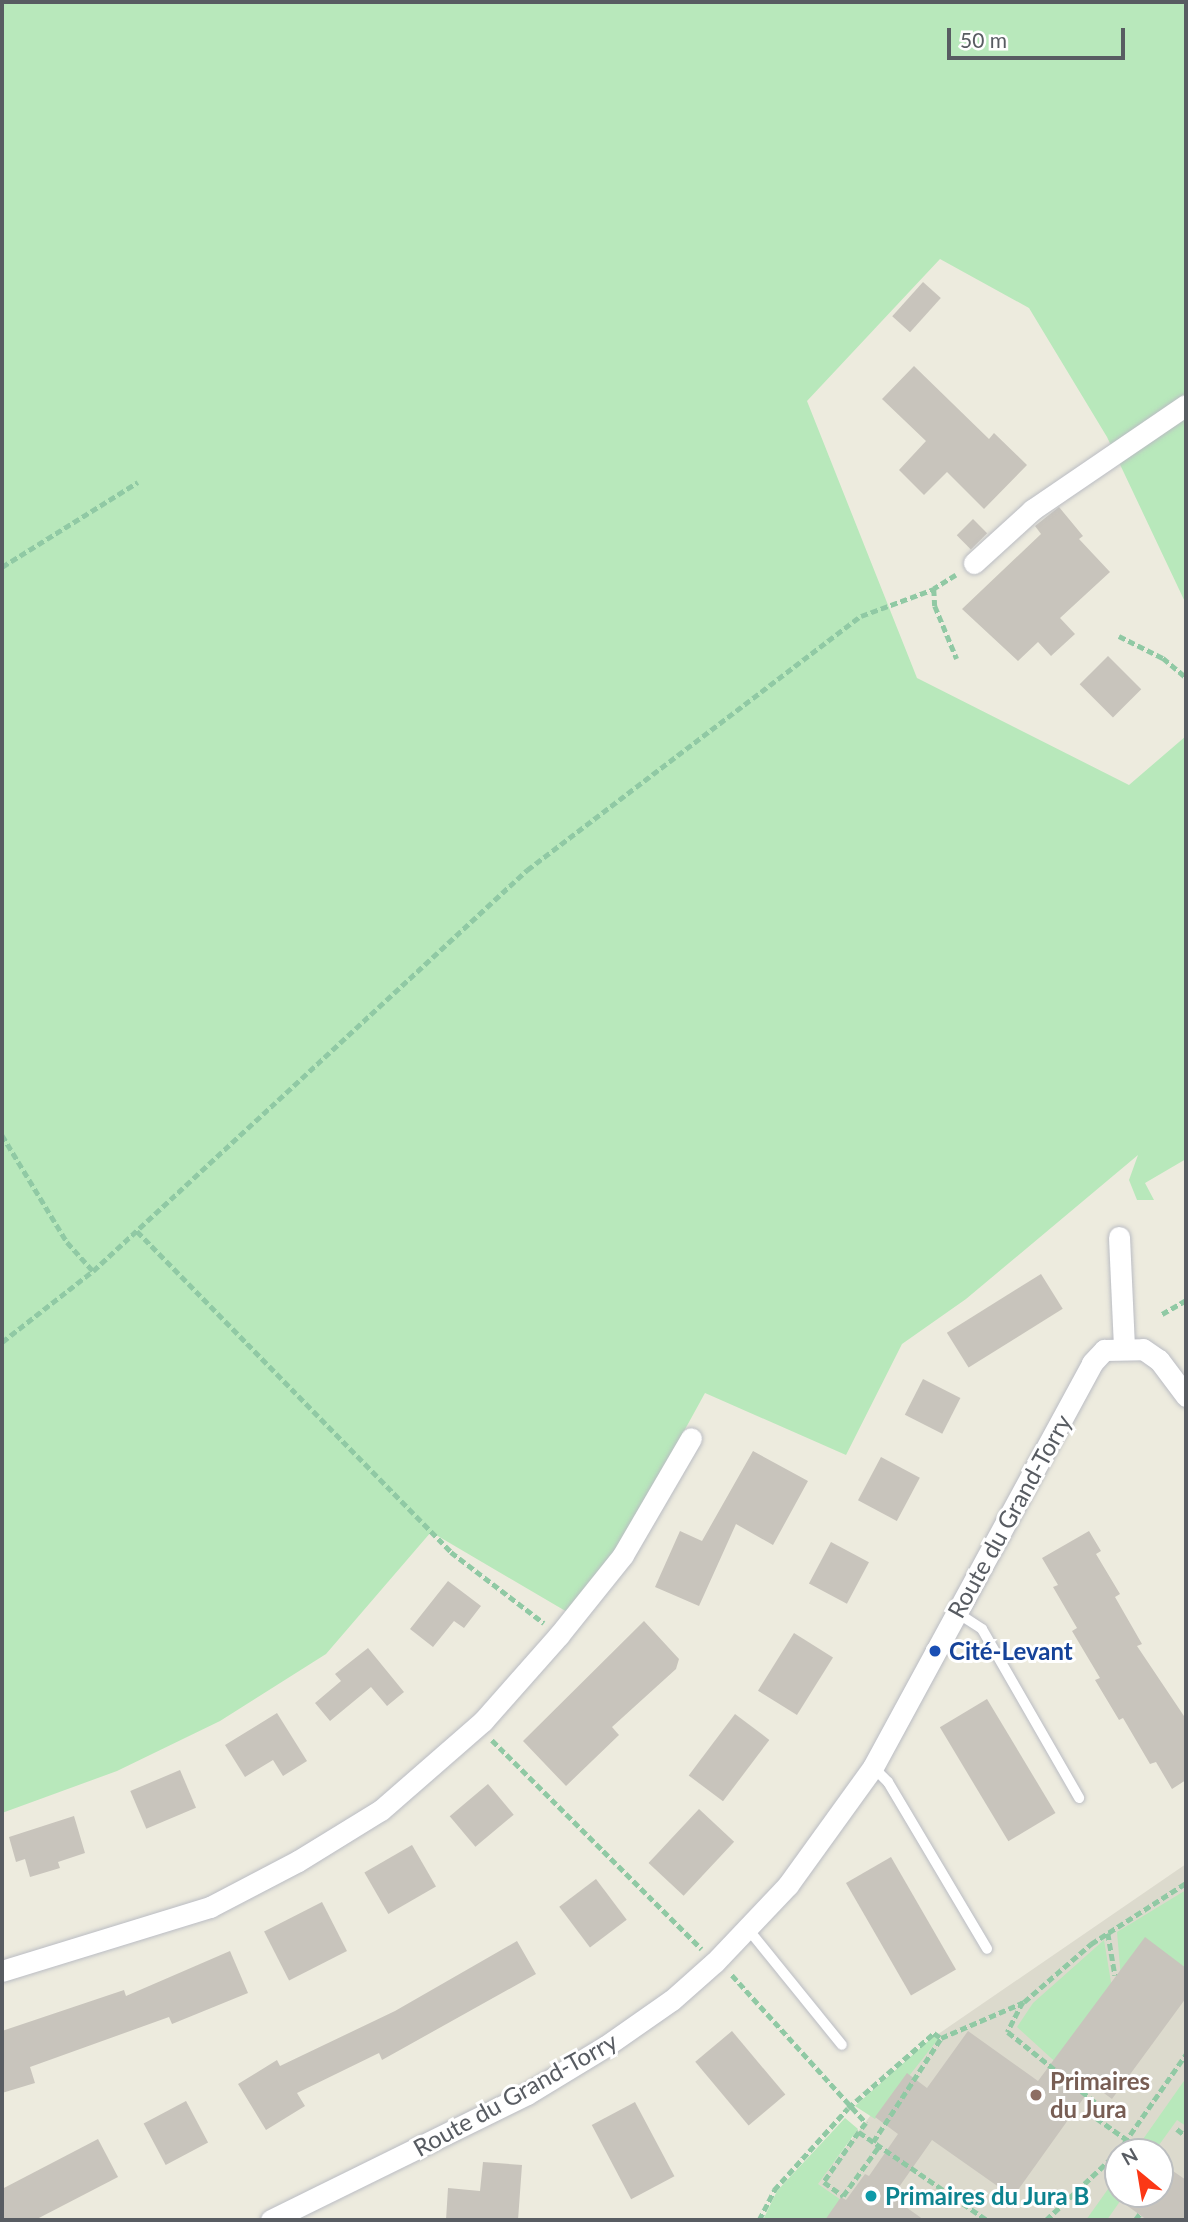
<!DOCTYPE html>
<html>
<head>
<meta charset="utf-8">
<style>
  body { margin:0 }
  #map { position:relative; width:1188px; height:2222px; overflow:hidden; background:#edebde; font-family:Lato,sans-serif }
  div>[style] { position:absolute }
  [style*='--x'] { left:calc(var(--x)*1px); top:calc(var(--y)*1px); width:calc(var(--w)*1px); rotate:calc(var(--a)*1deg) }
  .education>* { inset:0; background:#dcdacd }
  .green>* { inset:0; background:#b8e8bb }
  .building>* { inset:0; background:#c8c4bc; transform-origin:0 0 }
  .path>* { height:4.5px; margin-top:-2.25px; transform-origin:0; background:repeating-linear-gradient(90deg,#90c9a4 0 7px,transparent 0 10.5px) }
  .roads { filter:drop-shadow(0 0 2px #babcc3) drop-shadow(0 0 2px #babcc3) }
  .service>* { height:10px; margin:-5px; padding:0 5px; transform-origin:5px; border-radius:5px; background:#fff }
  .minor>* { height:21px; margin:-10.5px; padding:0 10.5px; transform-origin:10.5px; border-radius:10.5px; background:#fff }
  .dots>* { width:19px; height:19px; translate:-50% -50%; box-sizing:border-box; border:4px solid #fff; border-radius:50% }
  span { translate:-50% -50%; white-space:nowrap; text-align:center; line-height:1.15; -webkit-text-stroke:6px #fff; paint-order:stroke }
  .street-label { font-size:24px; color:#585c62 }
  .transit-label { font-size:24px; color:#164399; font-weight:700 }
  .left { translate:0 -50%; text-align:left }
  .education-label { font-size:24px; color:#785e54; font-weight:700 }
  .culture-label { font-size:24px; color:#0d838f; font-weight:700 }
  .frame { position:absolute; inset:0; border:4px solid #585c62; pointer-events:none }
  .north { position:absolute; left:1104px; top:2138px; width:70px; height:70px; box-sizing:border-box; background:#fff; border:2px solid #bcbec0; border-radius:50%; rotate:330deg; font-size:19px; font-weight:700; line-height:28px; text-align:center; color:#585c62 }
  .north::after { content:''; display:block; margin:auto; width:24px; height:32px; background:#fb3816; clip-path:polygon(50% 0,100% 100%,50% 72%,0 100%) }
  .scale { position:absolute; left:947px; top:28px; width:178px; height:32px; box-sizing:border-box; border:4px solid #585c62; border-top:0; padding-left:9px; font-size:21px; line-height:24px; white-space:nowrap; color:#585c62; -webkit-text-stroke:5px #fff; paint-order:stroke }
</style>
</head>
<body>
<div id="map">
  <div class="education">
    <div style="clip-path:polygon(evenodd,1186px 1864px,1186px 2220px,788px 2220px,931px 2039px,1186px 1864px,1118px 2152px,1160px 2152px,1160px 2194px,1118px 2194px,1118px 2152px)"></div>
  </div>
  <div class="green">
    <div style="clip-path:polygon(2px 2px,1186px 2px,1186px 604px,1107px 437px,1029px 308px,940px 259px,807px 401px,917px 678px,1129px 785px,1186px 736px,1186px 1159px,1145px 1183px,1154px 1200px,1137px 1200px,1129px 1180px,1138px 1155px,966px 1299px,902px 1344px,846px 1455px,705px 1393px,600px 1584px,574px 1616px,431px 1532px,326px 1654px,220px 1721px,117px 1771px,2px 1813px)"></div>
    <div style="clip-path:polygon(1186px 1890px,1186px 1985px,1084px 2063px,1074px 2079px,1017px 2027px,1033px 2003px,1104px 1940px,1112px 1988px,1121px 1979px,1117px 1932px)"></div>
    <div style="clip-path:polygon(935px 2035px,939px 2038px,875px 2119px,855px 2106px)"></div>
    <div style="clip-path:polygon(1186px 2078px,1186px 2126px,1177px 2120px,1154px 2152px,1134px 2152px)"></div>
    <div style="clip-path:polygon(845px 2118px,858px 2129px,818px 2184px,844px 2202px,831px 2220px,763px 2220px,777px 2191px)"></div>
    <div style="clip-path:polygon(1118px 2175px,1118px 2194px,1125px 2194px,1107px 2220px,1086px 2220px)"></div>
  </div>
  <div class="building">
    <div style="left:923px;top:282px;width:24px;height:46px;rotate:42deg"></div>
    <div style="clip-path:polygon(914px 366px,989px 439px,994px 433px,1027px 465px,984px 509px,947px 472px,924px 495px,899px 470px,926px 441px,882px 399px)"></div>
    <div style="clip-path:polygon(1059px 507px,1083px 536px,1079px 539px,1110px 572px,1060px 618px,1075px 634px,1051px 656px,1038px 642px,1018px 661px,962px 609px,1041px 534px,1035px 526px)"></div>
    <div style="left:973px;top:519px;width:20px;height:23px;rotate:45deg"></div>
    <div style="left:1108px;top:656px;width:47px;height:40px;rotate:45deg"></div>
    <div style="left:1041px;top:1274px;width:41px;height:111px;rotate:58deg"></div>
    <div style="left:923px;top:1379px;width:42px;height:40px;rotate:27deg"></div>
    <div style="clip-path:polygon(753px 1451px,808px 1481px,773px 1545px,736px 1524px,699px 1606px,655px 1587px,680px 1531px,702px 1541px)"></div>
    <div style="left:881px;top:1457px;width:44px;height:49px;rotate:28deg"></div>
    <div style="clip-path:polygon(1089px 1531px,1101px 1551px,1096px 1554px,1120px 1594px,1115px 1597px,1142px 1644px,1137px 1646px,1186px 1719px,1186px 1780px,1172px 1789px,1156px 1762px,1150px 1764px,1123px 1718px,1119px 1720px,1095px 1680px,1100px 1678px,1072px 1631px,1077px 1628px,1053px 1587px,1058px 1585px,1042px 1558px)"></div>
    <div style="left:831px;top:1542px;width:43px;height:47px;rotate:28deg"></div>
    <div style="clip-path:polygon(448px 1581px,481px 1606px,464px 1628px,454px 1621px,433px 1647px,410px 1629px)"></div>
    <div style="clip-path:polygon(644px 1621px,679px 1659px,676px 1669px,612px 1727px,619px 1735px,566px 1786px,523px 1741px)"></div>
    <div style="left:794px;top:1633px;width:46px;height:68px;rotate:32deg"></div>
    <div style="clip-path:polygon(368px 1648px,404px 1692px,387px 1706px,371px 1687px,330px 1721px,315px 1703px,341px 1681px,335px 1674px)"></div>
    <div style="left:987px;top:1699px;width:133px;height:55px;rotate:59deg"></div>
    <div style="clip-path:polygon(277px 1713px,307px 1761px,283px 1776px,273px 1760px,245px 1777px,225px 1745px)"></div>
    <div style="left:735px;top:1714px;width:43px;height:77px;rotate:37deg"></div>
    <div style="left:180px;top:1770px;width:41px;height:54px;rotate:67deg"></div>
    <div style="left:488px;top:1784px;width:40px;height:50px;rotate:50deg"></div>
    <div style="left:699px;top:1809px;width:48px;height:74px;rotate:43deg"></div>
    <div style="clip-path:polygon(74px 1816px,85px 1853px,58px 1862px,60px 1868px,30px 1877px,25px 1859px,16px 1862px,9px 1837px)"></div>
    <div style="left:412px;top:1845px;width:48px;height:55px;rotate:60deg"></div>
    <div style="left:891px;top:1857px;width:130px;height:52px;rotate:60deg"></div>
    <div style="left:596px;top:1879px;width:51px;height:46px;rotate:53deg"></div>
    <div style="left:322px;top:1902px;width:55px;height:65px;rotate:63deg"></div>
    <div style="clip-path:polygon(1145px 1937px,1186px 1968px,1186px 1998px,1112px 2099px,1093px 2085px,1013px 2197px,932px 2140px,892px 2197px,924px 2220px,825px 2220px,841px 2197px,846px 2200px,865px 2174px,869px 2176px,898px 2134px,875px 2117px,907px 2073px,927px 2088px,968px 2031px,1038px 2081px)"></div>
    <div style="clip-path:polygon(517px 1941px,536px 1974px,382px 2060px,379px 2053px,297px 2093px,305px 2106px,266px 2130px,238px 2084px,277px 2060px,280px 2066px,395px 2011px)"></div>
    <div style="clip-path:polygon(230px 1951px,248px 1993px,172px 2024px,169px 2017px,30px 2067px,35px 2083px,2px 2093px,2px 2031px,124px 1990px,126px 1996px)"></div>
    <div style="left:732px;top:2031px;width:83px;height:48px;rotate:50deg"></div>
    <div style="left:186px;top:2101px;width:47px;height:48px;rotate:62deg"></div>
    <div style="left:635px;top:2102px;width:84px;height:49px;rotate:62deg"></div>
    <div style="clip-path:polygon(98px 2139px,118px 2177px,35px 2220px,2px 2220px,2px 2189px)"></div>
    <div style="clip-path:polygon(483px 2162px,522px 2165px,518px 2220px,446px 2220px,448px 2188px,480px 2191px)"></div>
    <div style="clip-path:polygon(1160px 2162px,1186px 2180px,1186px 2220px,1147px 2220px,1111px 2194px,1160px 2194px)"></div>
  </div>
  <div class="path">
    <div style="--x:2;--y:567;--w:160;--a:-32"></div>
    <div style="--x:956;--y:575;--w:26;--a:148"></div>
    <div style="--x:934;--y:589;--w:17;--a:87"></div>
    <div style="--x:935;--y:606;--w:57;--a:67.5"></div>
    <div style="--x:1119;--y:636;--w:49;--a:26.6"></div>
    <div style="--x:1163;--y:658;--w:30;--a:40"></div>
    <div style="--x:2;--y:1135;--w:125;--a:58.7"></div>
    <div style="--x:67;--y:1242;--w:39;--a:48"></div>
    <div style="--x:137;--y:1231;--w:449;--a:45.6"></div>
    <div style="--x:451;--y:1552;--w:117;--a:37.4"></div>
    <div style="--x:1162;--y:1314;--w:28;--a:-30"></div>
    <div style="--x:2;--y:1342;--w:115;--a:-38"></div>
    <div style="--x:93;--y:1271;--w:591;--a:-42.74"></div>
    <div style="--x:527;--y:870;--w:420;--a:-37.3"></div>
    <div style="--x:861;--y:616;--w:78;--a:-20.3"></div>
    <div style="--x:492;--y:1740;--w:296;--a:44.9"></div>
    <div style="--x:1108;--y:1933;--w:43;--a:80.5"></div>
    <div style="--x:732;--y:1975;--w:200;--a:47.8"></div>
    <div style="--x:866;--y:2123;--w:11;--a:128"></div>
    <div style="--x:859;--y:2132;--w:155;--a:34.5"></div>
    <div style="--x:1023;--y:2002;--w:34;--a:117"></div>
    <div style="--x:1008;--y:2032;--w:112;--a:38.8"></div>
    <div style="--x:1095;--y:2102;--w:12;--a:125"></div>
    <div style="--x:1088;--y:2112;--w:52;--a:35.5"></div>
    <div style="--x:1177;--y:2129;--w:11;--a:38"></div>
    <div style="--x:859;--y:2132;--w:61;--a:125"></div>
    <div style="--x:824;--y:2182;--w:24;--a:36"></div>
    <div style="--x:843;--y:2196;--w:62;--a:-54.2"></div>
    <div style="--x:873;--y:2142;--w:124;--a:-56.8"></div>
    <div style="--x:1118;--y:2152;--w:119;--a:-55.2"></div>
    <div style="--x:759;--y:2220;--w:34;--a:-63"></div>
    <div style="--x:774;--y:2190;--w:110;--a:-47.9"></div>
    <div style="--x:848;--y:2108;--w:114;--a:-41.1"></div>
    <div style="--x:934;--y:2033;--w:9;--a:36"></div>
    <div style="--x:941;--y:2038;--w:90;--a:-23.4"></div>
    <div style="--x:1024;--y:2002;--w:89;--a:-40.9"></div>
    <div style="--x:1091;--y:1944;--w:113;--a:-32.7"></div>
    <div style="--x:1046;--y:2220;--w:99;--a:-43.4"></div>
    <div style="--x:1135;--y:2220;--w:10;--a:-53"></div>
  </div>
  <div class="roads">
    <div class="service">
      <div style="--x:956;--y:1612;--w:31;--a:33"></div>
      <div style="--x:982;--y:1629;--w:195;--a:60.1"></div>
      <div style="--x:873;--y:1767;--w:21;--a:45"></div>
      <div style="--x:888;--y:1782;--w:194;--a:59.3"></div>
      <div style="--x:748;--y:1929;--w:149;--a:51"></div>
    </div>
    <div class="minor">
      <div style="--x:974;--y:563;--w:79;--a:-42.4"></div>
      <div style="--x:1032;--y:510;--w:186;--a:-34.3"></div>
      <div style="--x:1119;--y:1237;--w:110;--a:87.4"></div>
      <div style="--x:2;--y:1971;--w:218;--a:-17.1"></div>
      <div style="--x:210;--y:1907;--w:99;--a:-27.6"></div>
      <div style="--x:298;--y:1861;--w:97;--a:-31.6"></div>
      <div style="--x:381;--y:1810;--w:135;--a:-41.1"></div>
      <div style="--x:483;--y:1721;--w:115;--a:-48.5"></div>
      <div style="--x:559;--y:1635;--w:102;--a:-51.3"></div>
      <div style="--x:623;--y:1555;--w:135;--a:-59.8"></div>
      <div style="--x:271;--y:2220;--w:285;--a:-26.2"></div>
      <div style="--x:527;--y:2094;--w:92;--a:-31.3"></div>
      <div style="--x:606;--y:2046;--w:80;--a:-34.9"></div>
      <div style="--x:672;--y:2000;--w:57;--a:-41.5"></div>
      <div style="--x:715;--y:1962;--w:106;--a:-46.5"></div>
      <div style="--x:788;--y:1885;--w:145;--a:-54.2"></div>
      <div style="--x:873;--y:1767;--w:460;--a:-61.5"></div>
      <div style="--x:1092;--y:1363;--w:18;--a:-47"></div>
      <div style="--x:1104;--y:1350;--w:39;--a:-1"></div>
      <div style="--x:1143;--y:1349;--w:19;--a:35"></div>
      <div style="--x:1159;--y:1360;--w:45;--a:53.1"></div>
    </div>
  </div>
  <div class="dots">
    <div style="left:935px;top:1651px;background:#1a4fb4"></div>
    <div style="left:1036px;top:2095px;background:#8d6e63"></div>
    <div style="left:871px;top:2196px;background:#0f9aa8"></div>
  </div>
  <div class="street-label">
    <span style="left:1009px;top:1516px;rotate:-61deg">Route du Grand-Torry</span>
    <span style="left:515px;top:2094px;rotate:-29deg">Route du Grand-Torry</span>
  </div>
  <div class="transit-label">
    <span class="left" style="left:949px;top:1651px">Cité-Levant</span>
  </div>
  <div class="education-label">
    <span class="left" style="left:1050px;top:2095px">Primaires<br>du Jura</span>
  </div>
  <div class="culture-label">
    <span class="left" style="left:885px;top:2196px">Primaires du Jura B</span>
  </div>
  <div class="frame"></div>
  <div class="north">N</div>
  <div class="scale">50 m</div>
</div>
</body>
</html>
